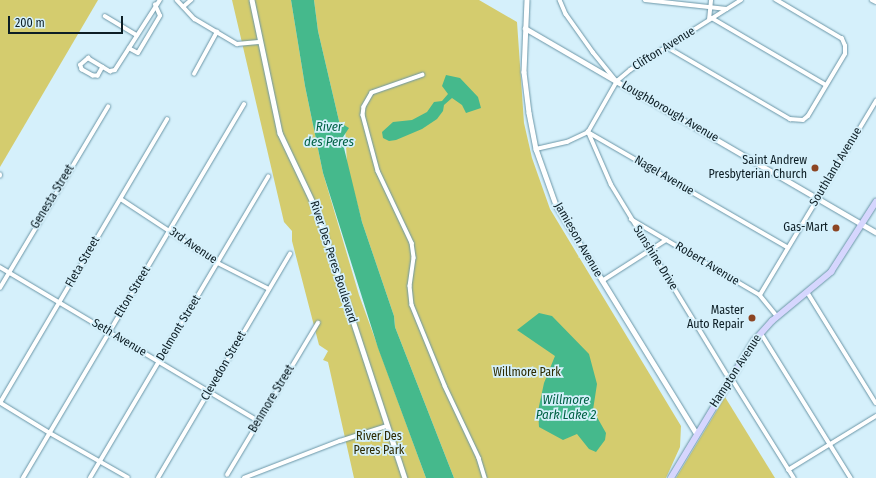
<!DOCTYPE html>
<html>
<head>
<meta charset="utf-8">
<style>
  body { margin:0 }
  #map { position:relative; width:876px; height:478px; overflow:hidden; background:#d5f0fb; font-family:"Fira Sans Condensed",sans-serif }
  div>[style] { position:absolute }
  [style*='--x'] { left:calc(var(--x)*1px); top:calc(var(--y)*1px); width:calc(var(--w)*1px); rotate:calc(var(--a)*1deg) }
  .green>* { inset:0; background:#d4cc6e }
  .water>* { inset:0; background:#45b98c }
  .roads { filter:drop-shadow(0 0 1px #6b96a7) drop-shadow(0 0 1px #6b96a7) }
  .street>* { height:3.5px; margin:-1.75px; padding:0 1.75px; transform-origin:1.75px; border-radius:1.75px; background:#fff }
  .secondary>* { height:4.5px; margin:-2.25px; padding:0 2.25px; transform-origin:2.25px; border-radius:2.25px; background:#fff }
  .primary>* { height:5.5px; margin:-2.75px; padding:0 2.75px; transform-origin:2.75px; border-radius:2.75px; background:#d6d6fe }
  .dots>* { width:11px; height:11px; translate:-50% -50%; box-sizing:border-box; border:2px solid #d5f0fb; border-radius:50% }
  span { translate:-50% -50%; white-space:nowrap; text-align:center; line-height:1.15; -webkit-text-stroke:3.5px #d5f0fb; paint-order:stroke }
  .street-label { font-size:12px; color:#0d1e25 }
  .poi-label { font-size:12px; color:#0d1e25 }
  .right { translate:-100% -50%; text-align:right }
  .park-label { font-size:12px; color:#2e2a00 }
  .water-label { font-size:13px; color:#016144; font-style:italic }
  .scale { position:absolute; left:8px; top:16px; width:115px; height:18px; box-sizing:border-box; border:2px solid #0d1e25; border-top:0; padding-left:5px; font-size:12px; line-height:14px; white-space:nowrap; color:#0d1e25; -webkit-text-stroke:3px #d5f0fb; paint-order:stroke }
</style>
</head>
<body>
<div id="map">
  <div class="green">
    <div style="clip-path:polygon(0 0,98px 0,0 167px)"></div>
    <div style="clip-path:polygon(232px 0,291px 0,305px 86px,323px 173px,359px 295px,426px 478px,354px 478px,328px 362px,323px 360px,328px 351px,319px 345px,292px 241px,292px 231px,284px 222px)"></div>
    <div style="clip-path:polygon(314px 0,479px 0,517px 22px,524px 123px,532px 158px,550px 209px,681px 426px,680px 447px,666px 478px,454px 478px,395px 327px,394px 316px,362px 222px,347px 165px,345px 125px,341px 127px,339px 121px,318px 31px)"></div>
    <div style="clip-path:polygon(725px 397px,775px 478px,676px 478px)"></div>
  </div>
  <div class="water">
    <div style="clip-path:polygon(291px 0,314px 0,318px 31px,339px 121px,341px 127px,344px 125px,349px 128px,343px 137px,344px 148px,362px 222px,394px 316px,395px 327px,454px 478px,426px 478px,378px 348px,323px 173px,305px 86px)"></div>
    <div style="clip-path:polygon(446px 75px,460px 78px,478px 97px,481px 108px,466px 113px,462px 105px,452px 98px,444px 105px,443px 111px,437px 119px,422px 129px,396px 140px,389px 141px,383px 138px,382px 132px,393px 122px,412px 120px,427px 112px,434px 102px,442px 101px,448px 94px,442px 86px)"></div>
    <div style="clip-path:polygon(539px 313px,552px 316px,589px 354px,597px 384px,593px 410px,606px 433px,605px 440px,596px 452px,589px 449px,577px 434px,563px 440px,539px 427px,538px 411px,544px 383px,555px 356px,517px 330px)"></div>
  </div>
  <div class="roads">
    <div class="street">
      <div style="--x:177;--y:0;--w:26;--a:47"></div>
      <div style="--x:195;--y:19;--w:49;--a:30.8"></div>
      <div style="--x:237;--y:44;--w:24;--a:-5"></div>
      <div style="--x:560;--y:0;--w:15;--a:67"></div>
      <div style="--x:566;--y:14;--w:47;--a:54.6"></div>
      <div style="--x:593;--y:52;--w:35;--a:51"></div>
      <div style="--x:645;--y:0;--w:82;--a:6.3"></div>
      <div style="--x:872;--y:0;--w:4;--a:27"></div>
      <div style="--x:183;--y:7;--w:11;--a:-41"></div>
      <div style="--x:105;--y:16;--w:37;--a:31"></div>
      <div style="--x:712;--y:18;--w:132;--a:30.4"></div>
      <div style="--x:709;--y:20;--w:20;--a:-84"></div>
      <div style="--x:667;--y:47;--w:143;--a:30.3"></div>
      <div style="--x:790;--y:119;--w:13;--a:4"></div>
      <div style="--x:803;--y:120;--w:6;--a:-39"></div>
      <div style="--x:808;--y:116;--w:72;--a:-59.2"></div>
      <div style="--x:845;--y:54;--w:8;--a:-90"></div>
      <div style="--x:845;--y:46;--w:8;--a:-113"></div>
      <div style="--x:842;--y:39;--w:77;--a:-149.4"></div>
      <div style="--x:129;--y:48;--w:10;--a:29"></div>
      <div style="--x:138;--y:53;--w:43;--a:-59.3"></div>
      <div style="--x:160;--y:16;--w:12;--a:-114"></div>
      <div style="--x:103;--y:67;--w:10;--a:119"></div>
      <div style="--x:98;--y:76;--w:5;--a:180"></div>
      <div style="--x:93;--y:76;--w:13;--a:-151"></div>
      <div style="--x:82;--y:70;--w:5;--a:-112"></div>
      <div style="--x:80;--y:65;--w:11;--a:-41"></div>
      <div style="--x:88;--y:58;--w:26;--a:31"></div>
      <div style="--x:110;--y:71;--w:5;--a:-11"></div>
      <div style="--x:115;--y:70;--w:83;--a:-57.3"></div>
      <div style="--x:194;--y:74;--w:48;--a:-61.3"></div>
      <div style="--x:423;--y:75;--w:54;--a:160.6"></div>
      <div style="--x:372;--y:93;--w:16;--a:120"></div>
      <div style="--x:364;--y:107;--w:8;--a:97"></div>
      <div style="--x:363;--y:115;--w:58;--a:75"></div>
      <div style="--x:378;--y:171;--w:80;--a:64.7"></div>
      <div style="--x:412;--y:243;--w:15;--a:82"></div>
      <div style="--x:414;--y:258;--w:28;--a:98"></div>
      <div style="--x:410;--y:286;--w:19;--a:84"></div>
      <div style="--x:412;--y:305;--w:87;--a:67.8"></div>
      <div style="--x:445;--y:386;--w:80;--a:64.7"></div>
      <div style="--x:479;--y:458;--w:21;--a:73"></div>
      <div style="--x:536;--y:149;--w:32;--a:-13"></div>
      <div style="--x:567;--y:142;--w:23;--a:-25"></div>
      <div style="--x:588;--y:132;--w:230;--a:30"></div>
      <div style="--x:0;--y:176;--w:1;--a:-90"></div>
      <div style="--x:121;--y:199;--w:116;--a:33.4"></div>
      <div style="--x:218;--y:263;--w:57;--a:27"></div>
      <div style="--x:631;--y:219;--w:150;--a:30.5"></div>
      <div style="--x:760;--y:295;--w:27;--a:51"></div>
      <div style="--x:0;--y:267;--w:300;--a:30.8"></div>
      <div style="--x:602;--y:281;--w:76;--a:-32.6"></div>
      <div style="--x:0;--y:288;--w:211;--a:-59.2"></div>
      <div style="--x:808;--y:293;--w:129;--a:58.3"></div>
      <div style="--x:760;--y:295;--w:226;--a:-59.1"></div>
      <div style="--x:761;--y:333;--w:171;--a:58.2"></div>
      <div style="--x:731;--y:377;--w:119;--a:58"></div>
      <div style="--x:729;--y:379;--w:227;--a:-121.3"></div>
      <div style="--x:611;--y:185;--w:58;--a:-113.5"></div>
      <div style="--x:588;--y:132;--w:59;--a:-60.4"></div>
      <div style="--x:617;--y:81;--w:17;--a:-40"></div>
      <div style="--x:630;--y:70;--w:131;--a:-32.2"></div>
      <div style="--x:788;--y:470;--w:103;--a:-31.5"></div>
      <div style="--x:227;--y:475;--w:177;--a:-59.1"></div>
      <div style="--x:23;--y:478;--w:434;--a:-59.4"></div>
      <div style="--x:90;--y:478;--w:350;--a:-59.4"></div>
      <div style="--x:128;--y:478;--w:91;--a:-150.3"></div>
      <div style="--x:49;--y:433;--w:57;--a:-148.5"></div>
      <div style="--x:0;--y:403;--w:329;--a:-59.5"></div>
      <div style="--x:158;--y:478;--w:260;--a:-59.5"></div>
      <div style="--x:244;--y:478;--w:103;--a:-21.1"></div>
      <div style="--x:340;--y:441;--w:49;--a:-17.7"></div>
    </div>
    <div class="secondary">
      <div style="--x:252;--y:0;--w:136;--a:78.1"></div>
      <div style="--x:280;--y:133;--w:86;--a:64.6"></div>
      <div style="--x:317;--y:211;--w:281;--a:71.8"></div>
      <div style="--x:527;--y:0;--w:72;--a:92.4"></div>
      <div style="--x:524;--y:72;--w:41;--a:83"></div>
      <div style="--x:529;--y:113;--w:37;--a:79"></div>
      <div style="--x:536;--y:149;--w:59;--a:70.3"></div>
      <div style="--x:556;--y:205;--w:269;--a:58.4"></div>
      <div style="--x:525;--y:28;--w:406;--a:30.2"></div>
    </div>
    <div class="primary">
      <div style="--x:671;--y:478;--w:160;--a:-58.8"></div>
      <div style="--x:754;--y:341;--w:27;--a:-48"></div>
      <div style="--x:772;--y:321;--w:77;--a:-39.7"></div>
      <div style="--x:831;--y:272;--w:83;--a:-57.3"></div>
    </div>
  </div>
  <div class="dots">
    <div style="left:815px;top:168px;background:#8c4523"></div>
    <div style="left:836px;top:228px;background:#8c4523"></div>
    <div style="left:752px;top:318px;background:#8c4523"></div>
  </div>
  <div class="street-label">
    <span style="left:664px;top:49px;rotate:-32deg">Clifton Avenue</span>
    <span style="left:670px;top:112px;rotate:30deg">Loughborough Avenue</span>
    <span style="left:836px;top:167px;rotate:-59deg">Southland Avenue</span>
    <span style="left:664px;top:176px;rotate:30deg">Nagel Avenue</span>
    <span style="left:53px;top:197px;rotate:-59deg">Genesta Street</span>
    <span style="left:578px;top:240px;rotate:60deg">Jamieson Avenue</span>
    <span style="left:193px;top:246px;rotate:34deg">3rd Avenue</span>
    <span style="left:655px;top:258px;rotate:58deg">Sunshine Drive</span>
    <span style="left:83px;top:262px;rotate:-60deg">Fleta Street</span>
    <span style="left:333px;top:262px;rotate:72deg">River Des Peres Boulevard</span>
    <span style="left:707px;top:264px;rotate:31deg">Robert Avenue</span>
    <span style="left:133px;top:292px;rotate:-59deg">Elton Street</span>
    <span style="left:179px;top:328px;rotate:-59deg">Delmont Street</span>
    <span style="left:119px;top:338px;rotate:31deg">Seth Avenue</span>
    <span style="left:224px;top:366px;rotate:-60deg">Clevedon Street</span>
    <span style="left:736px;top:371px;rotate:-57deg">Hampton Avenue</span>
    <span style="left:272px;top:399px;rotate:-59deg">Benmore Street</span>
  </div>
  <div class="poi-label">
    <span class="right" style="left:807px;top:168px">Saint Andrew<br>Presbyterian Church</span>
    <span class="right" style="left:828px;top:228px">Gas-Mart</span>
    <span class="right" style="left:744px;top:318px">Master<br>Auto Repair</span>
  </div>
  <div class="park-label">
    <span style="left:527px;top:373px">Willmore Park</span>
    <span style="left:379px;top:444px">River Des<br>Peres Park</span>
  </div>
  <div class="water-label">
    <span style="left:329px;top:135px">River<br>des Peres</span>
    <span style="left:566px;top:408px">Willmore<br>Park Lake 2</span>
  </div>
  <div class="scale">200 m</div>
</div>
</body>
</html>
